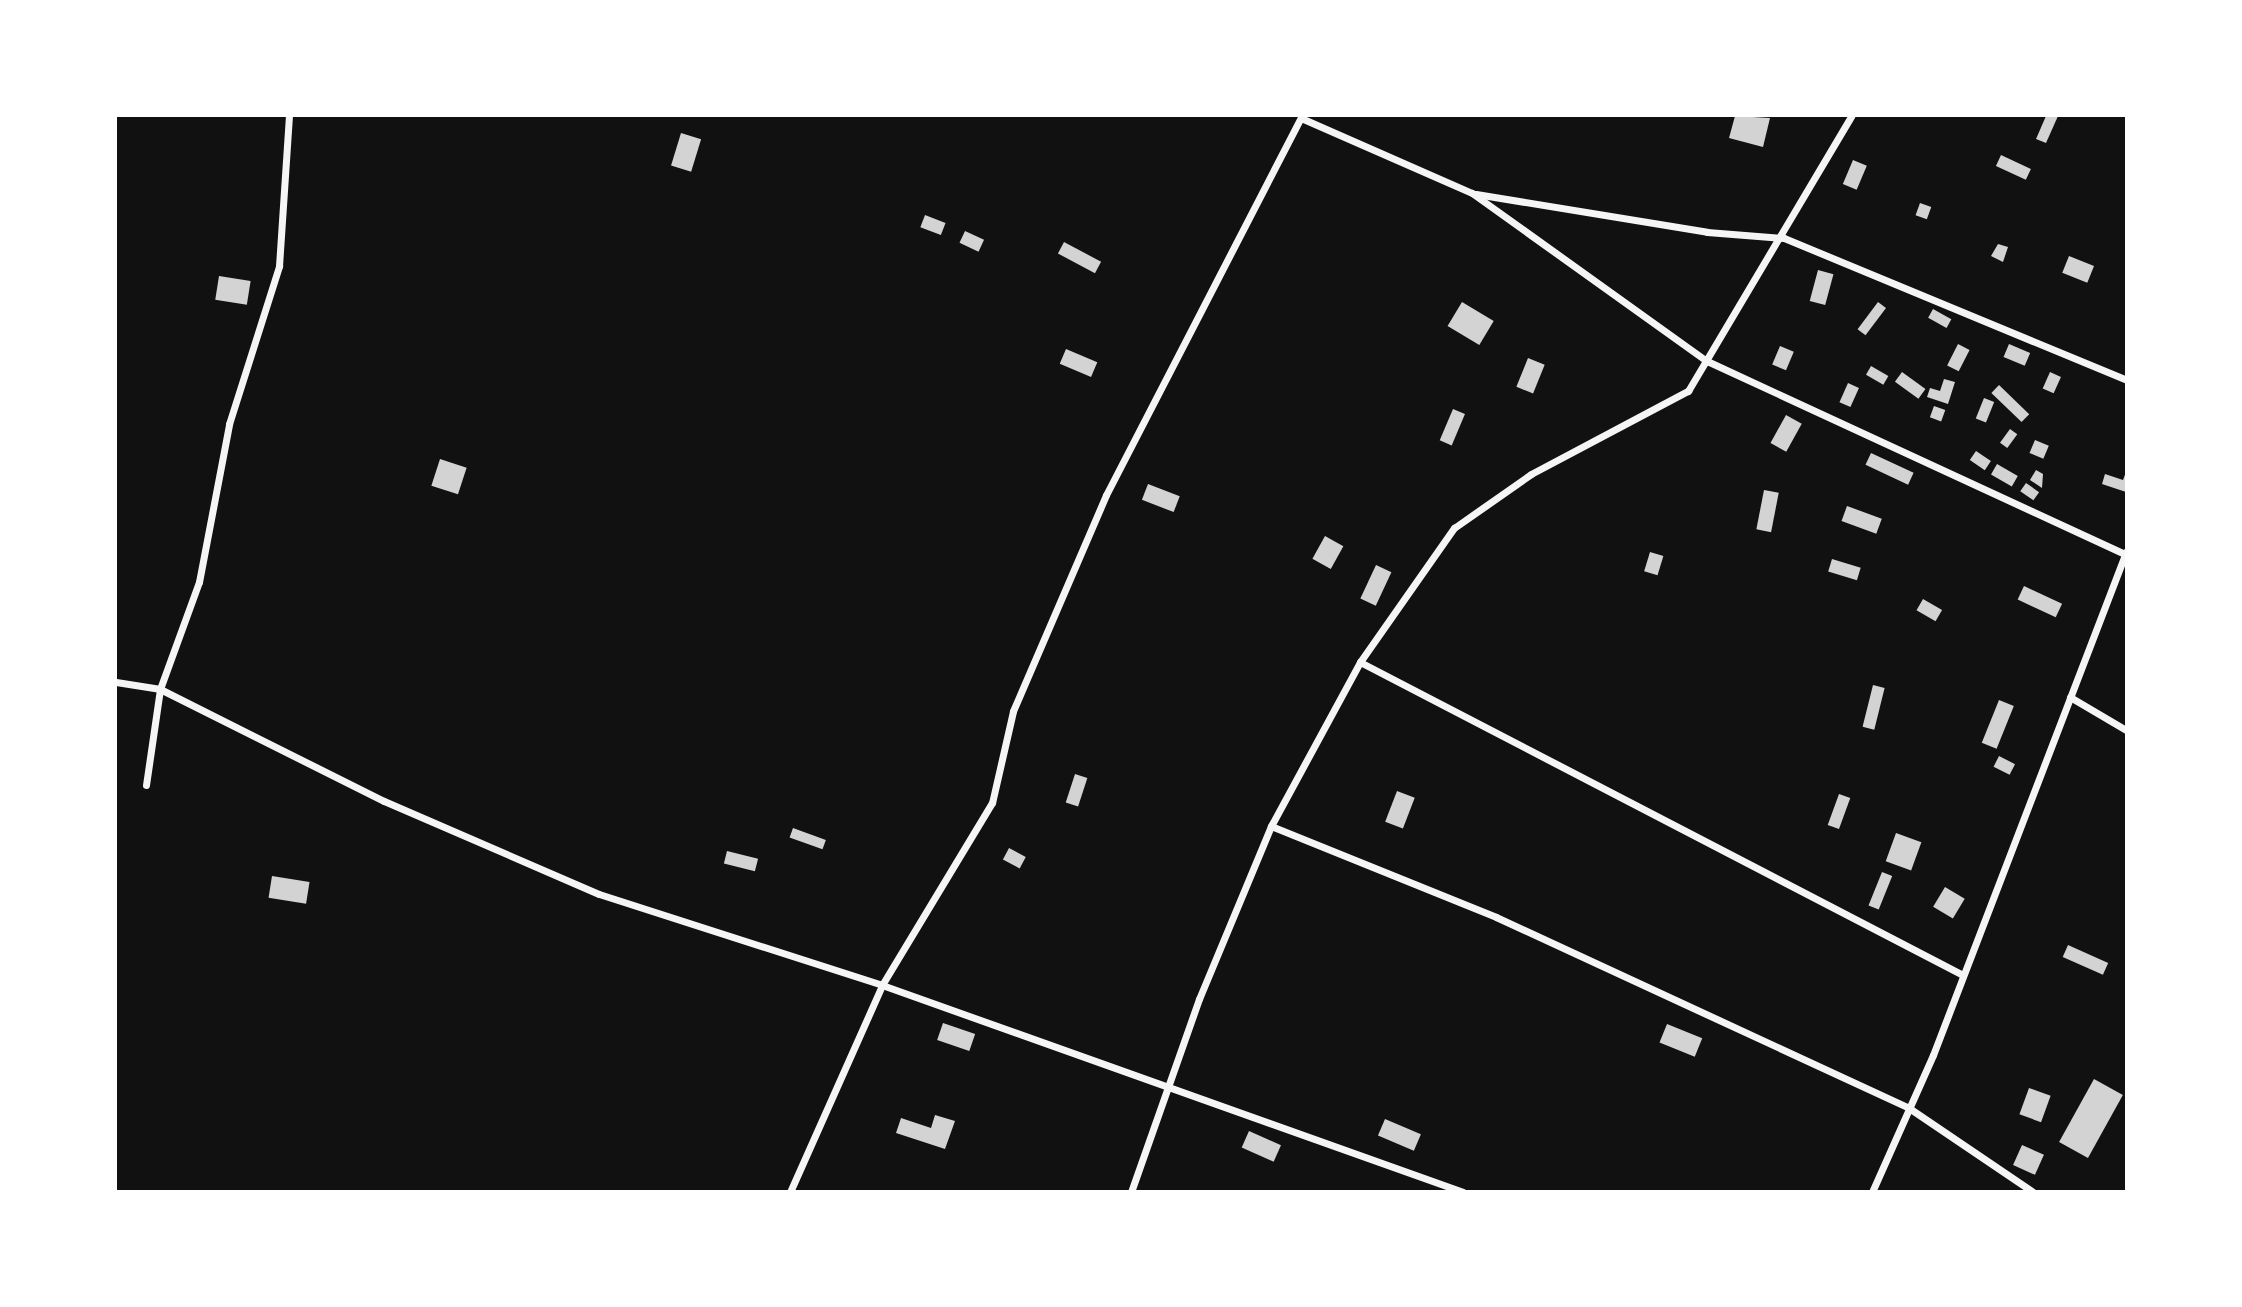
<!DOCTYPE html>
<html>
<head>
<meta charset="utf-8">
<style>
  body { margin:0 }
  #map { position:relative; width:2242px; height:1307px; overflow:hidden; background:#111; font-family:Roboto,sans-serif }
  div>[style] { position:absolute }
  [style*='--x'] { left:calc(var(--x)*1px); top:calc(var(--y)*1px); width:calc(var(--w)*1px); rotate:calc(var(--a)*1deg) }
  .building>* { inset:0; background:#d3d3d3; transform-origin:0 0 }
  .minor>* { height:7px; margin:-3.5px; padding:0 3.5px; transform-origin:3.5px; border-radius:3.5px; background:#f5f5f5 }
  span { translate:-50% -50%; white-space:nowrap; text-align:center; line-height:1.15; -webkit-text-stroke:5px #fff; paint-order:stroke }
  .frame { position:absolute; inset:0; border:117px solid #fff; pointer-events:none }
</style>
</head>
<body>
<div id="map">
  <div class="building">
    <div style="clip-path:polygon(1735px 116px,1770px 118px,1763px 147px,1729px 138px)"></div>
    <div style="clip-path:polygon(2046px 116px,2058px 116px,2046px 143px,2036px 139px)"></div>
    <div style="left:681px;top:133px;width:21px;height:34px;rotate:17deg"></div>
    <div style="left:2001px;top:155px;width:33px;height:12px;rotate:25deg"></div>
    <div style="left:1853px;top:160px;width:15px;height:26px;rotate:23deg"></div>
    <div style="left:1920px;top:203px;width:12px;height:13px;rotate:20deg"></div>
    <div style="left:925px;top:215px;width:22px;height:13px;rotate:21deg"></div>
    <div style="left:965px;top:231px;width:21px;height:13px;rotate:25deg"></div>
    <div style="left:1064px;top:242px;width:42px;height:13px;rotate:28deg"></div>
    <div style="clip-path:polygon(1998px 244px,2008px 247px,2003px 262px,1991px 256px)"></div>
    <div style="left:2069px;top:256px;width:27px;height:18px;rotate:22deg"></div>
    <div style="left:1818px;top:270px;width:16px;height:32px;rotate:15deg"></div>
    <div style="left:219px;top:276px;width:32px;height:24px;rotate:9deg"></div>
    <div style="left:1462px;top:302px;width:37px;height:28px;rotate:31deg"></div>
    <div style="left:1878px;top:302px;width:10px;height:34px;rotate:37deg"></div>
    <div style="left:1933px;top:309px;width:21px;height:10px;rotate:29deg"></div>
    <div style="left:1958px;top:344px;width:13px;height:24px;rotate:27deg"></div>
    <div style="left:2009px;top:344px;width:23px;height:14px;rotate:23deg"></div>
    <div style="left:1780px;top:346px;width:15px;height:20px;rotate:23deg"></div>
    <div style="left:1066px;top:349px;width:34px;height:16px;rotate:23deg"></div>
    <div style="left:1528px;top:358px;width:18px;height:31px;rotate:22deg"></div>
    <div style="left:1871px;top:366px;width:20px;height:10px;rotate:30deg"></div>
    <div style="left:1902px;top:372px;width:29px;height:12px;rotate:36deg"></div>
    <div style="left:2050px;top:372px;width:12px;height:18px;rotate:24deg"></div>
    <div style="clip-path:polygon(1944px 379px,1955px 382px,1948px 404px,1927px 397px,1930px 388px,1940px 391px)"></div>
    <div style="left:1848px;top:383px;width:12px;height:21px;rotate:24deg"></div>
    <div style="left:1999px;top:385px;width:42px;height:11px;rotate:44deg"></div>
    <div style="left:1984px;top:398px;width:11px;height:22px;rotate:22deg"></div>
    <div style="left:1934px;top:406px;width:12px;height:12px;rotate:20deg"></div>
    <div style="left:1453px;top:409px;width:13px;height:34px;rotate:23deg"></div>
    <div style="left:1786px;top:415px;width:18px;height:32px;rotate:29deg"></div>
    <div style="left:2010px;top:429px;width:9px;height:17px;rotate:36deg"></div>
    <div style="left:2035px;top:440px;width:15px;height:14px;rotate:23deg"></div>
    <div style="left:1976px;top:451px;width:18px;height:11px;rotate:34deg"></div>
    <div style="left:1871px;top:453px;width:47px;height:13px;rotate:25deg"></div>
    <div style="left:440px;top:459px;width:28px;height:28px;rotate:18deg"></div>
    <div style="left:1997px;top:464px;width:24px;height:12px;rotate:30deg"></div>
    <div style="clip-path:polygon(2036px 470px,2043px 474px,2042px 488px,2030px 480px)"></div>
    <div style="clip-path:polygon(2126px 472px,2126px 492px,2102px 484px,2105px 474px,2123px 480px)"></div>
    <div style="left:2026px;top:483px;width:16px;height:10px;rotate:35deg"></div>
    <div style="left:1148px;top:484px;width:34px;height:17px;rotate:21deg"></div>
    <div style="left:1764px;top:490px;width:15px;height:40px;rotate:11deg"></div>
    <div style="left:1847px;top:506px;width:37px;height:16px;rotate:20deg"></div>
    <div style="left:1325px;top:536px;width:21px;height:26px;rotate:29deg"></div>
    <div style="left:1650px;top:552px;width:14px;height:20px;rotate:17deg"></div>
    <div style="left:1832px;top:559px;width:30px;height:13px;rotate:17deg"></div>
    <div style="left:1376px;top:565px;width:17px;height:37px;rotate:25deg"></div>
    <div style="left:2024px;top:586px;width:42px;height:15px;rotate:25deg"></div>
    <div style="left:1923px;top:599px;width:22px;height:13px;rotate:30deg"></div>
    <div style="left:1873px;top:685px;width:12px;height:43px;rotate:14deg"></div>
    <div style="left:1999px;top:700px;width:16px;height:46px;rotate:22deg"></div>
    <div style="left:1999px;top:756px;width:18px;height:12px;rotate:27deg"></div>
    <div style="left:1075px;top:774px;width:13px;height:30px;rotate:18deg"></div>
    <div style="left:1397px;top:791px;width:19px;height:33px;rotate:21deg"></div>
    <div style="left:1839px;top:794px;width:12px;height:33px;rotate:20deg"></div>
    <div style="left:793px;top:828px;width:35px;height:10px;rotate:20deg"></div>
    <div style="left:1896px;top:833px;width:27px;height:30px;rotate:20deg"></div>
    <div style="left:1009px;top:848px;width:19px;height:13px;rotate:28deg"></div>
    <div style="left:727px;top:851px;width:32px;height:13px;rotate:14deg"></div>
    <div style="left:1882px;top:872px;width:11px;height:36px;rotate:22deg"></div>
    <div style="left:272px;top:876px;width:38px;height:22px;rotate:9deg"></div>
    <div style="left:1945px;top:887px;width:23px;height:23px;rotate:31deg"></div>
    <div style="left:2068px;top:945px;width:44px;height:13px;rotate:24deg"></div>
    <div style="left:943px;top:1023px;width:34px;height:18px;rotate:19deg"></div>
    <div style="left:1667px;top:1024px;width:38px;height:20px;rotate:22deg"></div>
    <div style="left:2094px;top:1079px;width:33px;height:72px;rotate:29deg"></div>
    <div style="left:2029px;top:1088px;width:23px;height:28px;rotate:20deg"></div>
    <div style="clip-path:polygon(935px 1115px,955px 1121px,945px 1149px,896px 1133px,901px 1118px,931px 1128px)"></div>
    <div style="left:1385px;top:1119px;width:39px;height:18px;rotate:23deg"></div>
    <div style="left:1249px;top:1131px;width:35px;height:18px;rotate:24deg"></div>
    <div style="left:2022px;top:1145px;width:24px;height:22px;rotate:24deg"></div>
  </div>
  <div class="minor">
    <div style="--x:1301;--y:118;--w:187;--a:23.7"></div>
    <div style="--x:1472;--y:193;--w:289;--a:35.6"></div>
    <div style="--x:1707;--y:361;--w:462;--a:24.8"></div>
    <div style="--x:1476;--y:194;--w:234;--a:9.3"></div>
    <div style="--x:1707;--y:232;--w:77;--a:4.5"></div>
    <div style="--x:1784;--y:238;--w:370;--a:22.5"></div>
    <div style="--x:1360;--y:662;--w:679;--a:27.43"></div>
    <div style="--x:116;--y:682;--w:45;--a:9"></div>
    <div style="--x:160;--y:689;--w:250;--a:26.6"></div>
    <div style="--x:384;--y:801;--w:234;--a:23.4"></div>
    <div style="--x:599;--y:894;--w:297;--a:17.8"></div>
    <div style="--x:882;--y:985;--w:617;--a:19.61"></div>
    <div style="--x:2070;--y:697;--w:65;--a:30.5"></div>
    <div style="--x:146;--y:785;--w:97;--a:-81.7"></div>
    <div style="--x:160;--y:689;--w:114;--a:-70"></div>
    <div style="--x:199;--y:582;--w:161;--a:-79.2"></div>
    <div style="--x:229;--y:424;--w:166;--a:-72.4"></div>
    <div style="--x:279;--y:266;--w:150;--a:-86.2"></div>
    <div style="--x:1271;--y:826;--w:243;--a:22"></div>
    <div style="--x:1496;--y:917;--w:455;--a:24.8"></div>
    <div style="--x:1909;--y:1108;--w:150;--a:34.1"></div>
    <div style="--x:790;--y:1192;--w:227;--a:-66"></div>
    <div style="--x:882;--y:985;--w:213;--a:-58.9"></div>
    <div style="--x:992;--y:803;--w:94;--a:-77.1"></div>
    <div style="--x:1013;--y:711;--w:235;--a:-66.7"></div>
    <div style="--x:1106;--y:495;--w:427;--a:-62.7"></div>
    <div style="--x:1131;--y:1192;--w:205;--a:-70.6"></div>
    <div style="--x:1199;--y:999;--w:187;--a:-67.4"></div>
    <div style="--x:1271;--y:826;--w:187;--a:-61.5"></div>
    <div style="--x:1360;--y:662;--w:164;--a:-55"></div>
    <div style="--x:1454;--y:528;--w:94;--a:-35"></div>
    <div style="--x:1531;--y:474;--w:178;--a:-27.9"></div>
    <div style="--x:1688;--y:391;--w:320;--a:-59.3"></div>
    <div style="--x:1872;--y:1192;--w:150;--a:-66"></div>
    <div style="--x:1933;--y:1055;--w:539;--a:-69.01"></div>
  </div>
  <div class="frame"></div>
</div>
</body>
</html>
